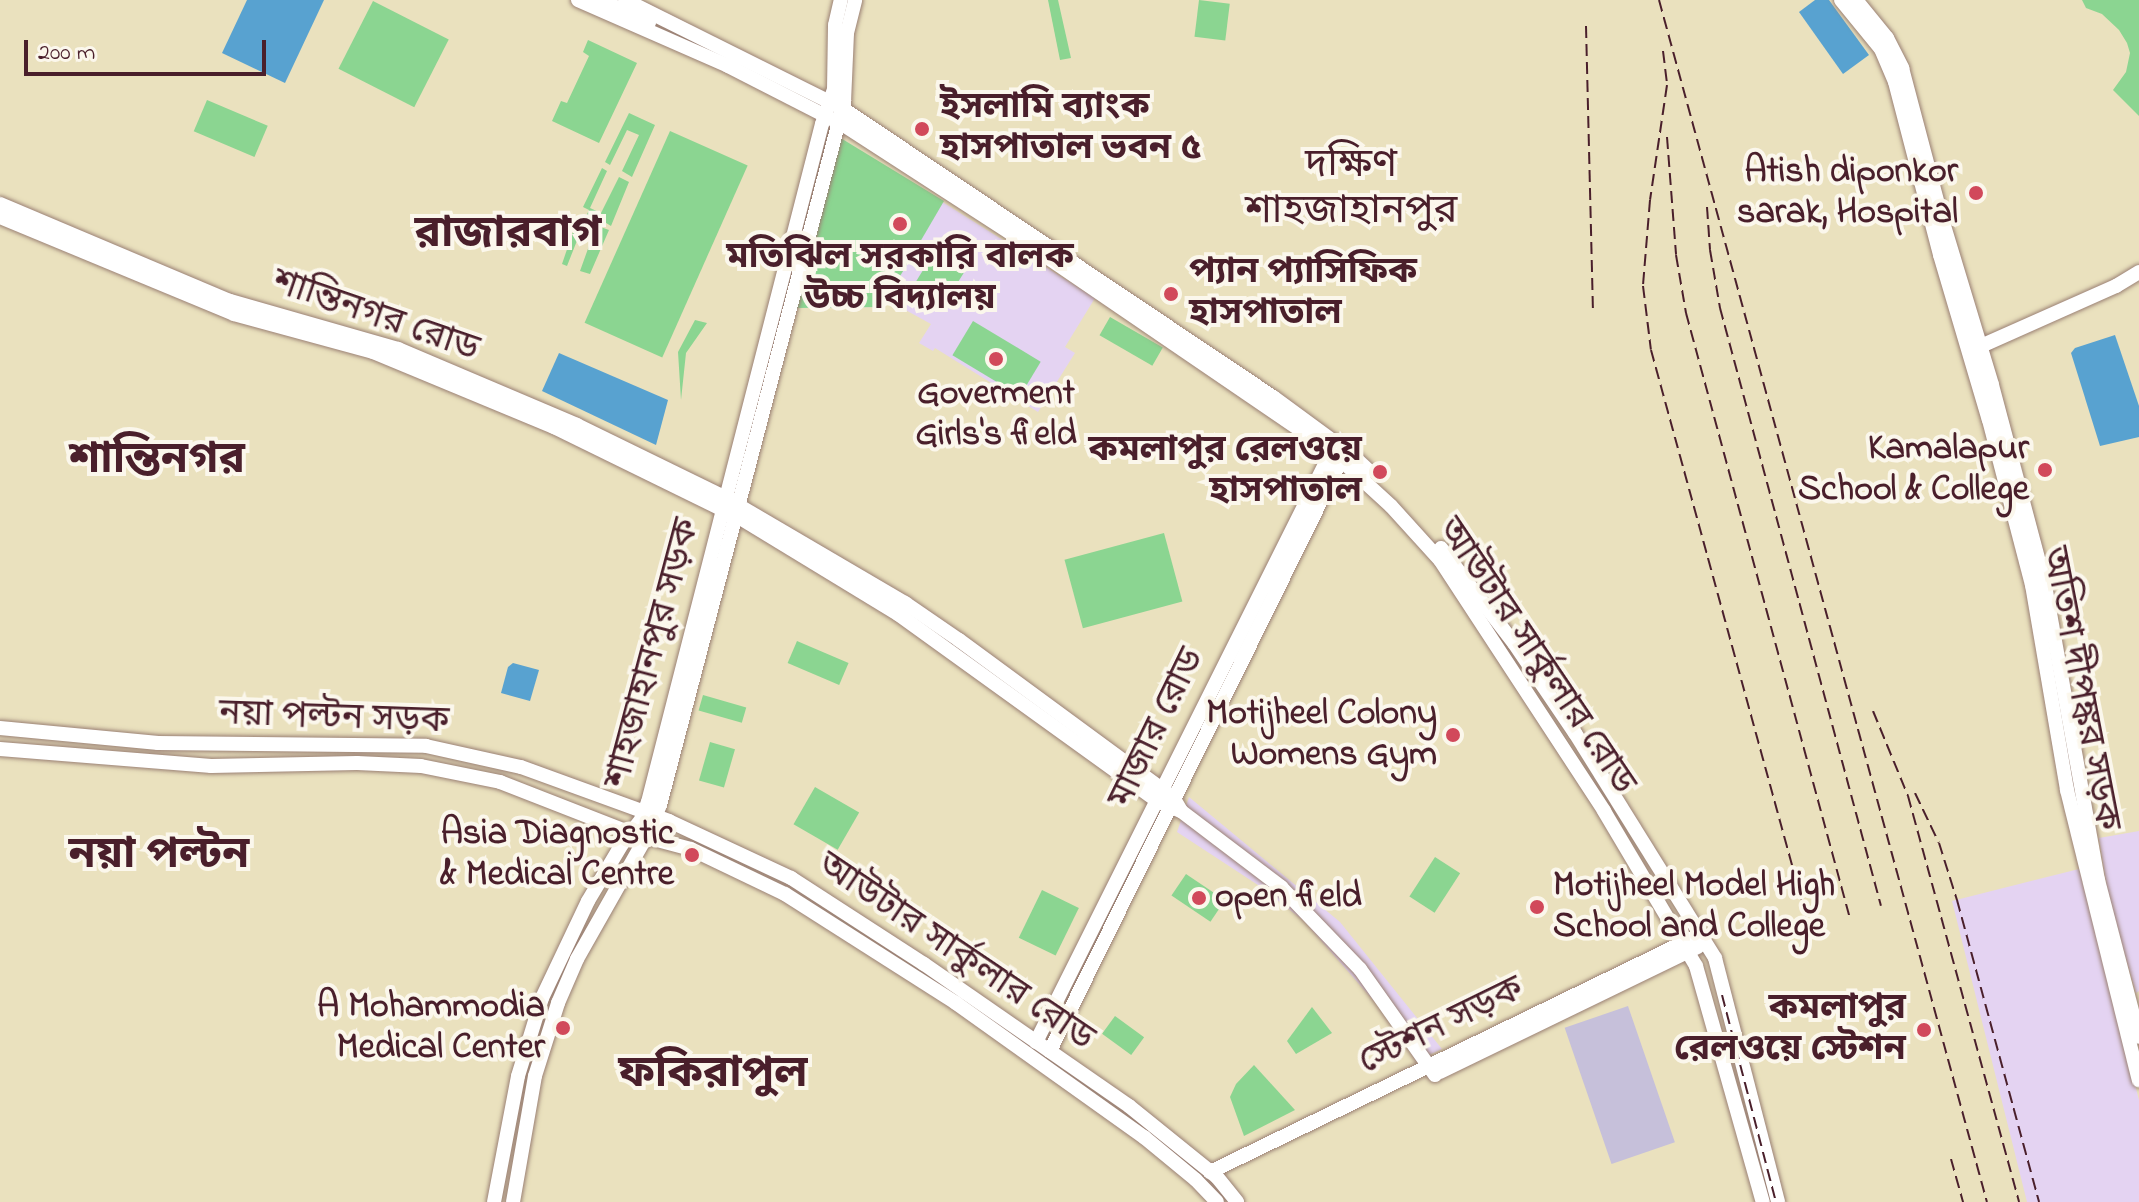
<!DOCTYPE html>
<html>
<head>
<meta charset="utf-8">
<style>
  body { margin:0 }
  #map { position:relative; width:2139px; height:1202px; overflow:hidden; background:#eae1be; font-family:"Indie Flower","Noto Sans Bengali",sans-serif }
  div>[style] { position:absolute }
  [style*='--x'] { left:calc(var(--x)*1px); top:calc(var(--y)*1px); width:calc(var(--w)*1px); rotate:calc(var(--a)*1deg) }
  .built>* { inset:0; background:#e4d3f2 }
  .industrial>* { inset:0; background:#c6c0da; transform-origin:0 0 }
  .green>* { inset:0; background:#8bd591; transform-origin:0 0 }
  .water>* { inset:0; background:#58a2d0 }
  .roads { filter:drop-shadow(0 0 2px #9a8074) drop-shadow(0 0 2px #9a8074) }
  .secondary>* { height:14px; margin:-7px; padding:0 7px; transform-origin:7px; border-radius:7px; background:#fff }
  .primary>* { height:14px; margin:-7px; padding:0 7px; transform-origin:7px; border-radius:7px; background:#fff }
  .rail>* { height:2px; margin-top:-1px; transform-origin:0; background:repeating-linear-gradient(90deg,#4a1f2b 0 12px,transparent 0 18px) }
  .dots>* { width:22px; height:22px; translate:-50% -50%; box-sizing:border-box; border:4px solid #fbf7ec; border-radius:50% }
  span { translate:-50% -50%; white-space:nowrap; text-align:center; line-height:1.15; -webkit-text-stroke:8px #fbf7ec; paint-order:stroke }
  .poi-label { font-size:36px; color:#4a1f2b; font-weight:700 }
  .left { translate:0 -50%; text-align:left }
  .right { translate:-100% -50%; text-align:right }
  .street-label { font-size:36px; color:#4a1f2b }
  .quarter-label { font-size:40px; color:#4a1f2b }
  .district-label { font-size:44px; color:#4a1f2b; font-weight:700 }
  .scale { position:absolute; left:24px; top:40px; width:242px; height:36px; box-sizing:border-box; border:4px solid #4a1f2b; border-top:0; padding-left:10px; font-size:24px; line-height:28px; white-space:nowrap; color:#4a1f2b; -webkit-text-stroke:6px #fbf7ec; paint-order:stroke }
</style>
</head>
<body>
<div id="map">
  <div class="built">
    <div style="clip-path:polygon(839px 137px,1095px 298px,1065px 347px,1075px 353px,1038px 412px,935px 348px,933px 351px,919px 343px,931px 324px,900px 307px,905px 297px,894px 291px,882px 307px,797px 308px)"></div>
    <div style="clip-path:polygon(1189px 797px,1340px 922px,1442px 1049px,1416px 1061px,1387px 1016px,1304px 921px,1258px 885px,1177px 832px)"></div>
    <div style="clip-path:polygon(2139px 831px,2139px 991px,2136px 993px,2109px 900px,2099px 838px)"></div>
    <div style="clip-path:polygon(2079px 869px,2139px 1100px,2139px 1202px,2027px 1202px,1952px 901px)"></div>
  </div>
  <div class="industrial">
    <div style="left:1628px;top:1006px;width:144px;height:67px;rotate:71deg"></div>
  </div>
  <div class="green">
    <div style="clip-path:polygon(1048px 0,1058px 0,1071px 58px,1060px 60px)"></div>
    <div style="left:1199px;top:0;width:31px;height:37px;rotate:7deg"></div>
    <div style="clip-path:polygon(2082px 0,2139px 0,2139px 116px,2113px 90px,2126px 72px,2130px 53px,2127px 43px,2119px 30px,2102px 14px,2086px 8px)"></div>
    <div style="left:373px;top:1px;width:85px;height:76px;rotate:27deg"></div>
    <div style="clip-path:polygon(588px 40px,637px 63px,599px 143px,552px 121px,561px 101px,567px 103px,589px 56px,583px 52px)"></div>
    <div style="left:207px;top:100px;width:66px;height:34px;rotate:23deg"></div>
    <div style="clip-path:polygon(629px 113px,655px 125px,632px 177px,622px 171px,639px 135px,627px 130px,610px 165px,605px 162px)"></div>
    <div style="left:670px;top:131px;width:85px;height:210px;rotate:24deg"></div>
    <div style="clip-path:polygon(839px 137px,944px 201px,882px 307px,797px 308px)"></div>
    <div style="clip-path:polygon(602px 168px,607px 171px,590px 208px,601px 213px,619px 177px,629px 182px,611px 226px,598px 218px,595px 225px,609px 230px,590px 274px,580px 271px,594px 232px,582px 228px,567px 266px,562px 264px,576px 223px,582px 225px,589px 210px,583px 207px)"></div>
    <div style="left:935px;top:251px;width:36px;height:45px;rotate:32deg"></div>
    <div style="left:1110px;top:317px;width:61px;height:21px;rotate:30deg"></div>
    <div style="clip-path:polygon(695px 320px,707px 323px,686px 353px,681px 400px,678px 352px)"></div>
    <div style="left:973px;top:321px;width:79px;height:40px;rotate:31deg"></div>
    <div style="left:1164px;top:533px;width:71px;height:103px;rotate:75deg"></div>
    <div style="left:797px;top:641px;width:56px;height:24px;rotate:23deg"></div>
    <div style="left:703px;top:695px;width:45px;height:16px;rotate:16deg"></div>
    <div style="left:710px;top:742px;width:26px;height:40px;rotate:16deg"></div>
    <div style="left:815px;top:787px;width:51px;height:43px;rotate:30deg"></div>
    <div style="left:1435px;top:857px;width:30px;height:47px;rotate:33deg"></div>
    <div style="left:1186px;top:874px;width:47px;height:26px;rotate:34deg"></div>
    <div style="left:1042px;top:890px;width:41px;height:53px;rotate:26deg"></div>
    <div style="clip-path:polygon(1312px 1007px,1332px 1033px,1296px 1054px,1287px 1041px)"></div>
    <div style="left:1115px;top:1016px;width:36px;height:22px;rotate:36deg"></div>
    <div style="clip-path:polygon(1254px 1065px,1295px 1110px,1244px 1136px,1230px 1097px,1236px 1084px)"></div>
  </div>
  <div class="water">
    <div style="clip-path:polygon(247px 0,324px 0,285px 83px,222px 53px)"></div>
    <div style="clip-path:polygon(1815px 0,1829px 0,1869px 55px,1843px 74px,1799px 12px)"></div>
    <div style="clip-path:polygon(2115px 335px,2139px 406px,2139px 437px,2100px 446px,2071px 353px,2075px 348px)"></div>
    <div style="clip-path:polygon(559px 353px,668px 400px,656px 445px,542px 391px)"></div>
    <div style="clip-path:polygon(513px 663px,539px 670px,530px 701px,501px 693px,508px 667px)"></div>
  </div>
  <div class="roads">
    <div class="secondary">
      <div style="--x:0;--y:204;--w:250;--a:22.9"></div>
      <div style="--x:230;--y:301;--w:175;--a:15.9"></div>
      <div style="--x:398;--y:349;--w:194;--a:23"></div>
      <div style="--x:577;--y:425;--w:166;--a:26.1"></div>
      <div style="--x:726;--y:498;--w:208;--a:30.4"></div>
      <div style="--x:905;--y:603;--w:65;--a:34.4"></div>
      <div style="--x:959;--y:640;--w:265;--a:36.3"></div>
      <div style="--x:1173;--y:797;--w:16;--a:60"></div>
      <div style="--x:0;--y:217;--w:253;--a:22.5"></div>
      <div style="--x:234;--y:314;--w:144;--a:15.3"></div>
      <div style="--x:373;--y:352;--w:196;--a:22.5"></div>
      <div style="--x:554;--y:427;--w:207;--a:26.1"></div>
      <div style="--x:740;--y:518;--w:185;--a:31.3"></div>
      <div style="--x:898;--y:614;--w:319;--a:35.8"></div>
      <div style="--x:1157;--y:801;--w:26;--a:23"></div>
      <div style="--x:1181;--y:811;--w:126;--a:37.2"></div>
      <div style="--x:1281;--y:887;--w:114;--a:46.1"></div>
      <div style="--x:1360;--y:969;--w:130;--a:54.7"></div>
      <div style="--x:1981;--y:346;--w:148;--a:-24"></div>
      <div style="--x:2116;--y:286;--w:27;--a:-31"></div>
      <div style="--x:1036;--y:1042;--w:671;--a:-63.43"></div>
      <div style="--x:1050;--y:1051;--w:670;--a:-63.78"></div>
      <div style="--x:1440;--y:1072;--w:287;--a:-25.9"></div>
      <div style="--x:1210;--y:1172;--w:543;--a:-25.86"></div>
    </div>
    <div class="primary">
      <div style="--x:578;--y:0;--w:164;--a:23.7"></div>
      <div style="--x:728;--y:66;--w:131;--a:27.1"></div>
      <div style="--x:845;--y:126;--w:223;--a:32.9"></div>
      <div style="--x:1032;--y:247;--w:362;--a:34.3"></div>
      <div style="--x:1331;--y:451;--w:81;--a:42.5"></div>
      <div style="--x:1391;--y:506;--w:73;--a:47.8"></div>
      <div style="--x:1440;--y:560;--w:300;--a:56.8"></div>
      <div style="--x:1604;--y:811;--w:180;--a:59.3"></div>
      <div style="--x:1696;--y:966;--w:245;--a:74.2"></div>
      <div style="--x:600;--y:0;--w:54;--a:24.2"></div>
      <div style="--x:625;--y:0;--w:242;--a:26.5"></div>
      <div style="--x:842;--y:108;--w:519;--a:33.84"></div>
      <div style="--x:1273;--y:397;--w:97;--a:36.2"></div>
      <div style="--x:1351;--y:454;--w:25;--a:43"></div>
      <div style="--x:1841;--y:0;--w:63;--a:50.8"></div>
      <div style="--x:1881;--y:49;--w:36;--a:67"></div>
      <div style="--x:1895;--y:82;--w:179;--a:75.4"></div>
      <div style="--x:1940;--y:255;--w:172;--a:73.5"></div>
      <div style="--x:1989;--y:420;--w:171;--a:75.4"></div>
      <div style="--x:2032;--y:585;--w:208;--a:80.3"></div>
      <div style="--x:2067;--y:790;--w:299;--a:76.1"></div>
      <div style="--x:1856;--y:0;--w:49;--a:50.8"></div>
      <div style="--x:1887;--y:38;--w:34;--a:63"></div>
      <div style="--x:1902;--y:68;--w:156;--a:75.2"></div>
      <div style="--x:1942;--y:219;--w:173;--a:73.2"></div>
      <div style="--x:1992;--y:385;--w:202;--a:75.1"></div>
      <div style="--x:2044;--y:580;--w:305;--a:79.8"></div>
      <div style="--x:2098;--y:880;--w:162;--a:75.4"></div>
      <div style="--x:1441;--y:548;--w:120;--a:52.5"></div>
      <div style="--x:1514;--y:643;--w:109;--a:55.9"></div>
      <div style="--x:1575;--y:733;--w:265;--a:58.1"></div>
      <div style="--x:1715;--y:958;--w:252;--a:75.5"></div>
      <div style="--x:0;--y:728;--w:159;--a:5.4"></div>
      <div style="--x:158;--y:743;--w:268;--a:0.6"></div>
      <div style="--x:426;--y:746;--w:97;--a:12.5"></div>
      <div style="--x:521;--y:767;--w:158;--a:20"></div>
      <div style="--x:669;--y:821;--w:135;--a:25"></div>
      <div style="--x:791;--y:878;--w:158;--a:32.9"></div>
      <div style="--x:924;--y:964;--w:249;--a:34.7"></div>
      <div style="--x:1129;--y:1106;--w:113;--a:38.9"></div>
      <div style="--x:1217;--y:1177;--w:32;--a:51"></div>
      <div style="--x:0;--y:749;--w:212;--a:4.6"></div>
      <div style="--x:211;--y:766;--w:146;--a:-1.2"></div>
      <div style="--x:357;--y:763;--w:64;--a:2.7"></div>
      <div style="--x:421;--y:766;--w:81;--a:11.4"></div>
      <div style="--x:500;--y:782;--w:141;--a:21.3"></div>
      <div style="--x:631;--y:833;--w:62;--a:14.9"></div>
      <div style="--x:691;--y:849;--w:104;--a:25.6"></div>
      <div style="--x:785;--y:894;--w:203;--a:32.5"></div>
      <div style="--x:956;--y:1003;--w:231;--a:35.5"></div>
      <div style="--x:1144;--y:1137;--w:67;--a:39.6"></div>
      <div style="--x:1196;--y:1180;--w:30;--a:46"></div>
      <div style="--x:494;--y:1202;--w:128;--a:-79.2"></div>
      <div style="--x:518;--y:1076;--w:82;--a:-72.9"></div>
      <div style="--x:542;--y:998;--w:107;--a:-64.6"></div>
      <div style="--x:588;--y:901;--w:66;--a:-59.2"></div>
      <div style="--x:622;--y:844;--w:31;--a:-52"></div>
      <div style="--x:641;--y:820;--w:19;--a:-69"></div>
      <div style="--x:648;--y:802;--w:700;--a:-75.61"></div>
      <div style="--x:822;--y:124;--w:36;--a:-71"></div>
      <div style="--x:834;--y:90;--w:65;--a:-89.1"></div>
      <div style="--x:835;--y:25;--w:26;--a:-77"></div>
      <div style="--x:513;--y:1202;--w:128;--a:-80.1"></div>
      <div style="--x:535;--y:1076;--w:77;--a:-72.5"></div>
      <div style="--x:558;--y:1003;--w:48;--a:-66.6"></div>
      <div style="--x:577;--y:959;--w:150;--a:-60.5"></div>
      <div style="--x:651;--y:828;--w:25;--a:-69"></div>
      <div style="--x:660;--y:805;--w:727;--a:-75.33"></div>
      <div style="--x:844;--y:102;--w:69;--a:-87.5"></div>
      <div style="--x:847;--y:33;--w:34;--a:-76"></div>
    </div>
  </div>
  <div class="rail">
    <div style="--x:1659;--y:0;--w:1246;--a:74.74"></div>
    <div style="--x:1586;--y:26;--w:288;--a:88.6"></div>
    <div style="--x:1663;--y:51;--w:34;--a:83"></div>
    <div style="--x:1667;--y:85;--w:116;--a:98.4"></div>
    <div style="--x:1650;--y:200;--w:86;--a:94.7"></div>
    <div style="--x:1643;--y:286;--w:64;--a:82.9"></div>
    <div style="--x:1651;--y:350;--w:598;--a:74.69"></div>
    <div style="--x:1667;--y:137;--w:118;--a:85.6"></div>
    <div style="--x:1676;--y:255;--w:59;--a:80.2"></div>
    <div style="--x:1686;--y:313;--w:624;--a:74.85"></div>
    <div style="--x:1707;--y:207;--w:43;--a:86"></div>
    <div style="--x:1710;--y:250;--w:59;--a:80.2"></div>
    <div style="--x:1720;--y:308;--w:619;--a:74.93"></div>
    <div style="--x:1873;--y:711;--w:92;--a:67.6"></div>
    <div style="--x:1908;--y:796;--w:421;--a:74.7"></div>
    <div style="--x:1915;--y:793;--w:55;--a:64.4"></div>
    <div style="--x:1939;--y:843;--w:60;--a:72.5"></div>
    <div style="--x:1957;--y:900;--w:313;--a:74.8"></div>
    <div style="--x:1722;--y:995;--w:214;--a:75.4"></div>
    <div style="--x:1951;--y:1159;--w:45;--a:74.4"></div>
  </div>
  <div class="dots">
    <div style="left:922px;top:129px;background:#d1495b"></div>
    <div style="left:1976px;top:193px;background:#d1495b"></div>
    <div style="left:900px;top:224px;background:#d1495b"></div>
    <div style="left:1171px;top:294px;background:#d1495b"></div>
    <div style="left:996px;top:359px;background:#d1495b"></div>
    <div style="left:2045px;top:470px;background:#d1495b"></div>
    <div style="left:1380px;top:472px;background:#d1495b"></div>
    <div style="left:1453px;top:735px;background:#d1495b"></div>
    <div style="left:692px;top:855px;background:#d1495b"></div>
    <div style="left:1199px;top:898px;background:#d1495b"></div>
    <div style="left:1537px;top:907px;background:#d1495b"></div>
    <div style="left:563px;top:1028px;background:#d1495b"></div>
    <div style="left:1924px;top:1030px;background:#d1495b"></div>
  </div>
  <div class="poi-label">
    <span class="left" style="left:940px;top:129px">ইসলামি ব্যাংক<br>হাসপাতাল ভবন ৫</span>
    <span class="right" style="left:1958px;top:193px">Atish diponkor<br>sarak, Hospital</span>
    <span style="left:900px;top:279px">মতিঝিল সরকারি বালক<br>উচ্চ বিদ্যালয়</span>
    <span class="left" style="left:1189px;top:294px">প্যান প্যাসিফিক<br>হাসপাতাল</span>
    <span style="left:996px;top:415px">Goverment<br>Girls's field</span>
    <span class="right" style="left:2029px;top:470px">Kamalapur<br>School &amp; College</span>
    <span class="right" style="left:1362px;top:472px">কমলাপুর রেলওয়ে<br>হাসপাতাল</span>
    <span class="right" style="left:1437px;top:735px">Motijheel Colony<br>Womens Gym</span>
    <span class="right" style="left:674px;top:855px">Asia Diagnostic<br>&amp; Medical Centre</span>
    <span class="left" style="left:1553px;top:907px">Motijheel Model High<br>School and College</span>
    <span class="left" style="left:1215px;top:898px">open field</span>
    <span class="right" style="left:545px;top:1028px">A Mohammodia<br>Medical Center</span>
    <span class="right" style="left:1906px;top:1030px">কমলাপুর<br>রেলওয়ে স্টেশন</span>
  </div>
  <div class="street-label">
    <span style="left:375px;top:317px;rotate:19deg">শান্তিনগর রোড</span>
    <span style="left:654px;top:654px;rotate:-75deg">শাহজাহানপুর সড়ক</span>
    <span style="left:1535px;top:657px;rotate:56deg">আউটার সার্কুলার রোড</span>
    <span style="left:2079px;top:689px;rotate:79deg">অতিশ দীপঙ্কর সড়ক</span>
    <span style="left:334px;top:719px;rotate:2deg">নয়া পল্টন সড়ক</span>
    <span style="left:1158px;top:729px;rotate:-64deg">মাজার রোড</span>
    <span style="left:955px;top:953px;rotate:34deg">আউটার সার্কুলার রোড</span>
    <span style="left:1442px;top:1027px;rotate:-26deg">স্টেশন সড়ক</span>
  </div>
  <div class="quarter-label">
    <span style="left:1351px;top:190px">দক্ষিণ<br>শাহজাহানপুর</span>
  </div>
  <div class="district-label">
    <span style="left:508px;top:235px">রাজারবাগ</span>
    <span style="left:157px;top:461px">শান্তিনগর</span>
    <span style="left:159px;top:856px">নয়া পল্টন</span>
    <span style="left:713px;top:1075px">ফকিরাপুল</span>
  </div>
  <div class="scale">200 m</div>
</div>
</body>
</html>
